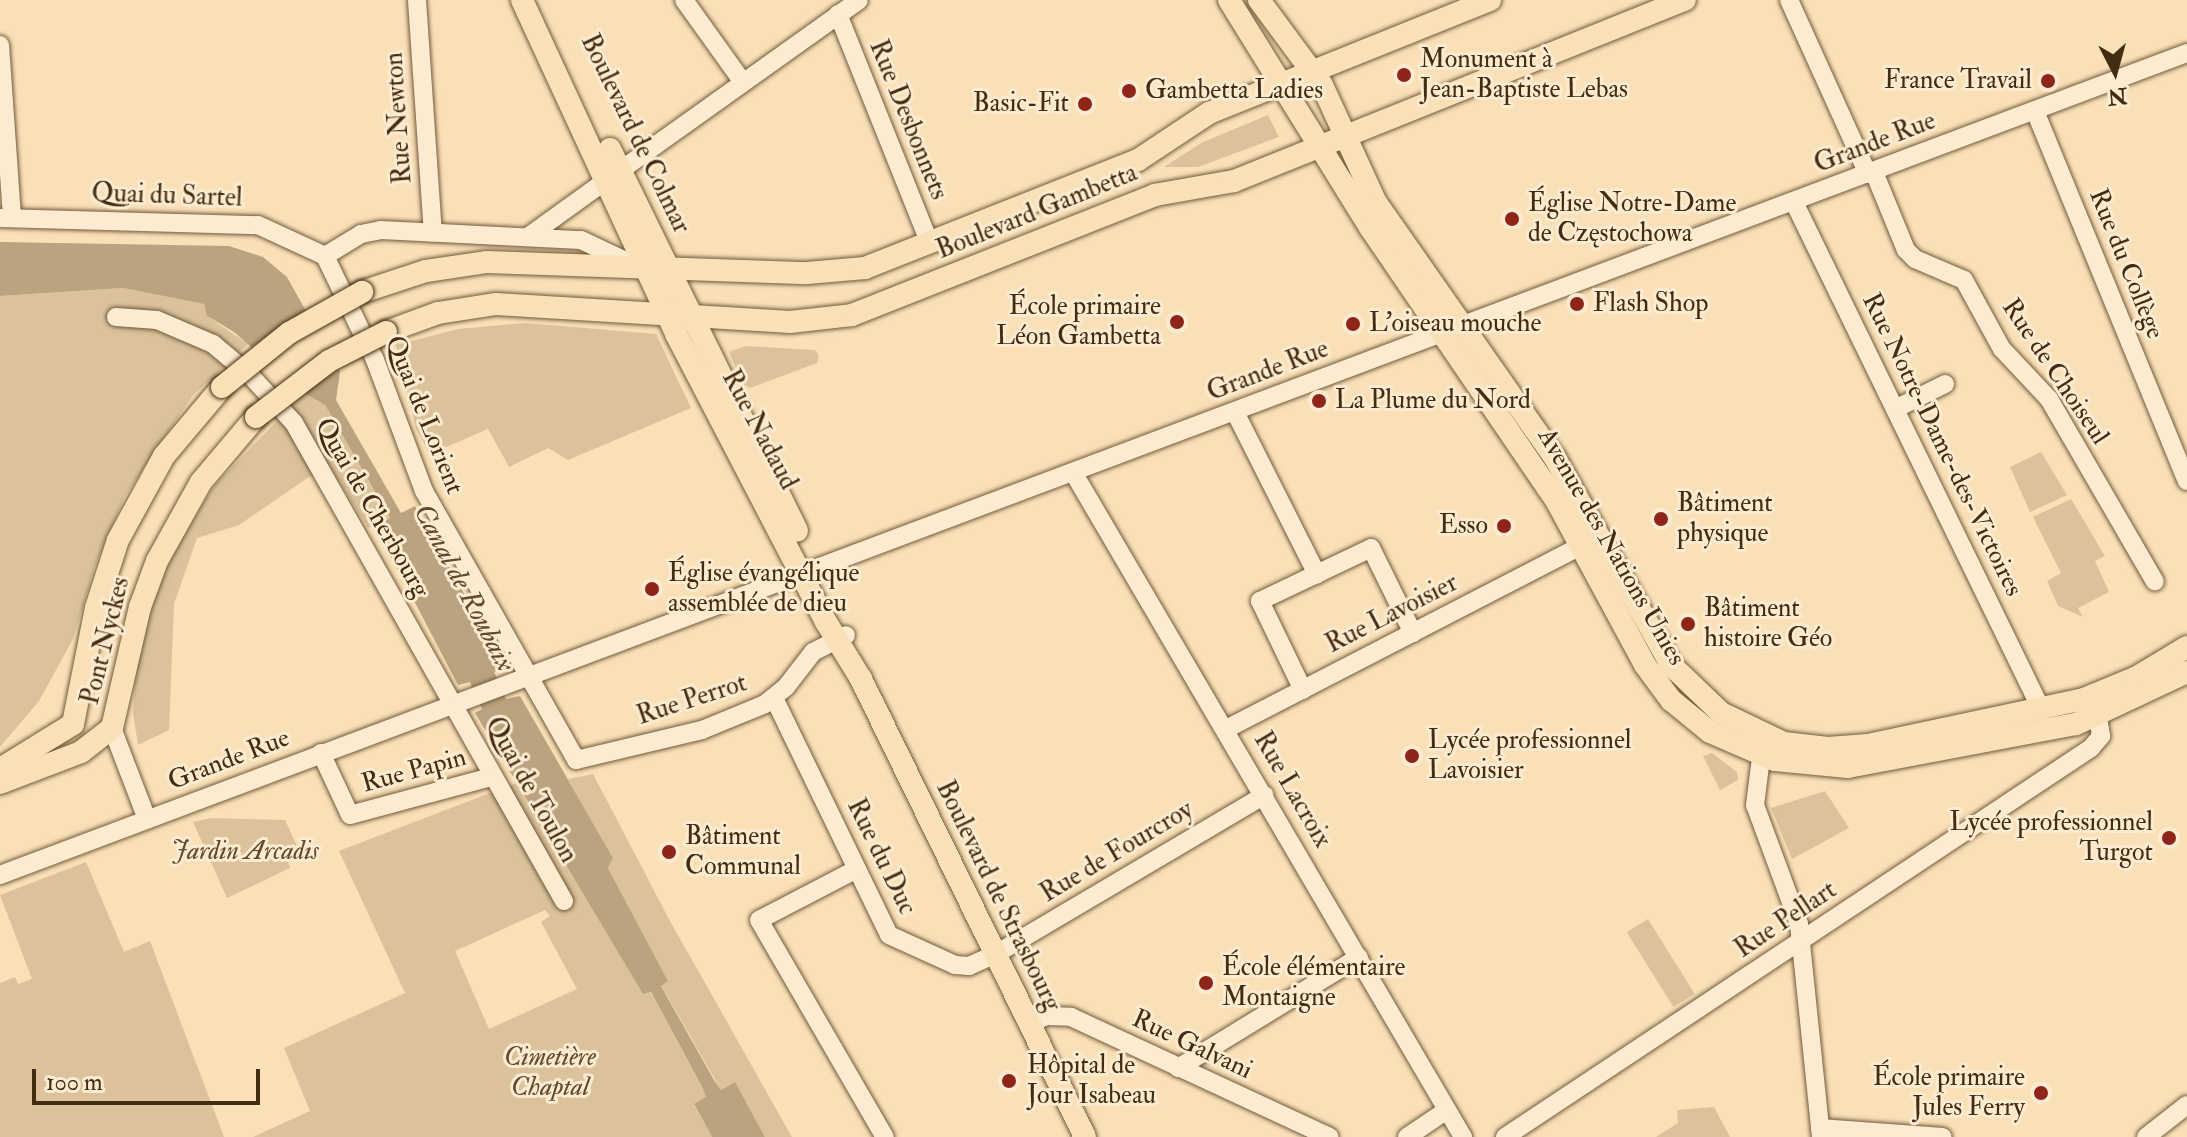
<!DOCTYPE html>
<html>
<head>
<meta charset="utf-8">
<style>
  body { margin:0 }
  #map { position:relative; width:2187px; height:1137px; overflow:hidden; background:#fae0b7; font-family:"IM FELL Double Pica",serif }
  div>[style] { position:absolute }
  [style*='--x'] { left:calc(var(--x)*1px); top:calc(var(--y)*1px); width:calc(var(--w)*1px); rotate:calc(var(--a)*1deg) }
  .green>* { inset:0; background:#dbc29b; transform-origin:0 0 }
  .water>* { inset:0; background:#bca37f }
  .pier>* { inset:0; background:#fae0b7 }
  .roads { filter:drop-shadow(0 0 2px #715a3b) drop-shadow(0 0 2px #715a3b) }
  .minor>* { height:18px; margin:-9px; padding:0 9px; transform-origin:9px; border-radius:9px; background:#fcebd0 }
  .major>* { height:22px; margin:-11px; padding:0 11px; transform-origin:11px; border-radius:11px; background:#fae0b7 }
  .bridges { filter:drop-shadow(0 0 2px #432d12) drop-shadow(0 0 2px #432d12) }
  .major-bridge>* { height:22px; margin:-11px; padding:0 11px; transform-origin:11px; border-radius:11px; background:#fae0b7 }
  .dots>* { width:22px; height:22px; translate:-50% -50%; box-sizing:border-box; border:4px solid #fcebd0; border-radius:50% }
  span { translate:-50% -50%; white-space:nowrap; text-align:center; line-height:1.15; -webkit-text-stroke:6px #fcebd0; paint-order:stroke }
  .poi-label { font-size:26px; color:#432d12 }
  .left { translate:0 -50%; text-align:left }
  .right { translate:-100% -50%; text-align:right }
  .street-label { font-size:26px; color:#432d12 }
  .park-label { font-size:26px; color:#614b2d; font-style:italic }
  .water-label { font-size:28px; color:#614a2d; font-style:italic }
  .north { position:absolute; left:2075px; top:32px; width:80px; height:80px; -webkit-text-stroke:6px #fcebd0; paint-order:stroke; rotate:174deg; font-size:22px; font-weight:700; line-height:32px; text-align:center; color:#432d12 }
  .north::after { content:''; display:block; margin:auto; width:28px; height:36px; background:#432d12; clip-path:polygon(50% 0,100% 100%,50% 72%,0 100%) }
  .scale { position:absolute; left:32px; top:1069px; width:228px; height:36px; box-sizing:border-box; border:4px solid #432d12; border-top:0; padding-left:10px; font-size:24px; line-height:28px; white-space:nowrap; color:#432d12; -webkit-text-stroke:6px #fcebd0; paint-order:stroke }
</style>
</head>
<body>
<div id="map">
  <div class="green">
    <div style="clip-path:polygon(1268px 115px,1279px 137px,1198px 167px,1164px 167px,1201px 143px)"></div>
    <div style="clip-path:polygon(123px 288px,204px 304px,207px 316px,248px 344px,193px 395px,125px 496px,95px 566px,73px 639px,39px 701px,0 747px,0 296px)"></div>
    <div style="clip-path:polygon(525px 323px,656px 334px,691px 408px,568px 460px,548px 448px,509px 467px,488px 429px,430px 454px,416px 429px,396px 345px,458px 329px)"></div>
    <div style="clip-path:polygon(745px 346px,815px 350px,819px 356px,817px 363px,750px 388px,743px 384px,729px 352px)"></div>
    <div style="clip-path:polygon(304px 393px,325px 405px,390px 519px,368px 528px,328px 464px,239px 525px,197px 538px,174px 604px,169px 730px,138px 745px,133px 713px,137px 653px,171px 550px,216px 484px)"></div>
    <div style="clip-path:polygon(2041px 452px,2067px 495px,2030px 512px,2010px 467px)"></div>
    <div style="clip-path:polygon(2071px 499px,2105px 556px,2095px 561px,2109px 592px,2078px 608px,2083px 617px,2058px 606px,2047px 581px,2061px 573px,2033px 517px)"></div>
    <div style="clip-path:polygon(1712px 753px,1737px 772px,1738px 780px,1720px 790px,1703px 756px)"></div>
    <div style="clip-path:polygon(593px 774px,670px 921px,792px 1137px,765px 1137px,735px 1083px,721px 1090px,661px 985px,668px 981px,608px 868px,613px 858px,568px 779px)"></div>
    <div style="clip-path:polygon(evenodd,516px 783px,643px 993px,650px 992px,655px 1000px,707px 1097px,694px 1105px,712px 1137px,253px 1137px,310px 1111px,284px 1048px,405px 993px,339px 851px,516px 783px,545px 910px,550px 916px,541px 922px,577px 989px,489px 1029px,455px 951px,545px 910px)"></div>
    <div style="clip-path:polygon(1825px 791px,1849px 828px,1792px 859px,1771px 808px)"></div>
    <div style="clip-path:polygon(211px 818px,285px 820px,302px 857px,288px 862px,290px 868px,227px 898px,193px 822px)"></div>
    <div style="clip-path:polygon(86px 862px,124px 952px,150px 941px,224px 1137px,0 1137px,0 983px,15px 977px,18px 984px,32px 979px,0 895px)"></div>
    <div style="left:1648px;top:919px;width:88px;height:25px;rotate:58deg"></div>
    <div style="clip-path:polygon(1714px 1107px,1730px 1137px,1656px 1137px,1678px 1123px,1677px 1110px)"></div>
  </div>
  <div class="water">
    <div style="clip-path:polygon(0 242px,229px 246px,263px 257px,287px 277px,340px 372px,336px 400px,401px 513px,415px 506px,505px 667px,494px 672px,506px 699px,520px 696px,613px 858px,608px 868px,668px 981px,661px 986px,714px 1080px,721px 1090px,735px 1082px,765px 1137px,712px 1137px,694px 1104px,706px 1097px,702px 1087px,651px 992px,643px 994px,475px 713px,482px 709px,470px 682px,458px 685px,376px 528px,390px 518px,325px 405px,304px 393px,234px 332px,207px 316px,204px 304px,123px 288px,0 296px)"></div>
  </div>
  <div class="pier">
    <div style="clip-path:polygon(310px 307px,342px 367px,300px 396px,249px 349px)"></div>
  </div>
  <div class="roads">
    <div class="minor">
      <div style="--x:417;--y:0;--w:233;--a:86.1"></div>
      <div style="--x:684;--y:0;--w:100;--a:54.4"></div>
      <div style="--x:1789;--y:0;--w:191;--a:65.6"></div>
      <div style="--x:838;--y:14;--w:248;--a:68.2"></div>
      <div style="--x:0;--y:45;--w:173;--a:86"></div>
      <div style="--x:2035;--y:111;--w:400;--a:67.7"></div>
      <div style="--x:621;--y:170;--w:292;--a:-35.5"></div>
      <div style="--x:1874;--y:172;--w:84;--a:67.7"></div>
      <div style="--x:1906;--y:250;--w:13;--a:45"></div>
      <div style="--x:1915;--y:259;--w:53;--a:23.2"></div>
      <div style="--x:1964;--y:280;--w:79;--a:61.2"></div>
      <div style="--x:2002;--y:349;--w:69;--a:46.8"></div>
      <div style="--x:2049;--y:399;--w:211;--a:59.9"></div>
      <div style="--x:1794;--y:202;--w:566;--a:64.02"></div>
      <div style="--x:0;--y:218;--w:258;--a:1.6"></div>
      <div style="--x:258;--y:225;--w:74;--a:24.8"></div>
      <div style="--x:529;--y:236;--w:97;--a:-35.8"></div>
      <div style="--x:325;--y:256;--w:115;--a:64.3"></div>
      <div style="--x:375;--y:360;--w:140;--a:69.5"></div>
      <div style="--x:424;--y:491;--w:309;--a:60.5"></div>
      <div style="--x:576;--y:760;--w:130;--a:-13.4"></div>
      <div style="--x:702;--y:730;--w:68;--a:-22.4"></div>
      <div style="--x:765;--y:704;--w:27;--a:-39"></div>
      <div style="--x:786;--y:687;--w:44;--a:-52.4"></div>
      <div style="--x:813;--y:652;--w:37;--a:-27"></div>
      <div style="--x:325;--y:256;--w:42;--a:-31.4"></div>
      <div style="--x:361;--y:234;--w:20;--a:-11"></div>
      <div style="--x:381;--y:230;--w:200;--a:2.9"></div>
      <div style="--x:581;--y:240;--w:59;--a:25.3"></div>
      <div style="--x:116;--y:317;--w:41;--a:4.2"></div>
      <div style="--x:157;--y:320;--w:61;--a:23.2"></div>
      <div style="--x:213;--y:344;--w:48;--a:40"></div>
      <div style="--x:250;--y:375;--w:65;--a:47.5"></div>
      <div style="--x:294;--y:423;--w:549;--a:60.54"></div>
      <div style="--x:1895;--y:409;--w:56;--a:-26.6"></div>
      <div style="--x:1235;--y:412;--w:182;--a:63.2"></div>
      <div style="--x:1073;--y:472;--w:771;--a:59.61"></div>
      <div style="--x:1303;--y:690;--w:99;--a:-115.8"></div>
      <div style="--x:1260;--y:601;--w:123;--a:-25.5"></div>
      <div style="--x:1371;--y:548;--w:95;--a:63.7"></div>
      <div style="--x:774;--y:698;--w:263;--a:64.1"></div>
      <div style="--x:889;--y:935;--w:72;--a:24.4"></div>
      <div style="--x:955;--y:965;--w:14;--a:4"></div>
      <div style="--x:969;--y:966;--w:30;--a:-24"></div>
      <div style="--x:996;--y:954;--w:312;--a:-30.6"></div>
      <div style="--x:112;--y:728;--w:97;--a:69"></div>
      <div style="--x:1226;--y:729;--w:401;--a:-27.3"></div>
      <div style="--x:1763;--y:742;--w:64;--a:97.2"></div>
      <div style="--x:1755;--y:805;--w:127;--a:69.7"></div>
      <div style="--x:1799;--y:924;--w:214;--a:84.1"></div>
      <div style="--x:321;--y:753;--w:68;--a:64.9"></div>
      <div style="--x:350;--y:815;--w:146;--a:-15.1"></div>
      <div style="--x:857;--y:869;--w:110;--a:152.5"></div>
      <div style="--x:759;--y:920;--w:251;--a:59.9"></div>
      <div style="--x:0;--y:875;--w:2336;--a:-20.6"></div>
      <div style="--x:1029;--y:1023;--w:19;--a:-21"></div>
      <div style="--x:1047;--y:1016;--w:24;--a:2"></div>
      <div style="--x:1071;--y:1017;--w:285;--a:24.9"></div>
      <div style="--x:1178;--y:1068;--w:212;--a:-31.5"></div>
      <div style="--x:1820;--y:1128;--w:123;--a:4.2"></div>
      <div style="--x:1407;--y:1137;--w:48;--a:-34"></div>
      <div style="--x:1505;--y:1137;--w:703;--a:-33.58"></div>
      <div style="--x:2091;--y:748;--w:16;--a:-50"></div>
      <div style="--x:2101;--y:736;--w:20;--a:-99"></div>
      <div style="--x:2146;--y:1137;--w:52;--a:-38"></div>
    </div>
    <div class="major">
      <div style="--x:522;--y:0;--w:368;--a:65.2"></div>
      <div style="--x:676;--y:334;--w:325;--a:62.5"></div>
      <div style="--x:826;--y:622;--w:67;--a:58.4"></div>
      <div style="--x:861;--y:679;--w:510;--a:63.94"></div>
      <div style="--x:1229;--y:0;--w:269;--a:58.2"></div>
      <div style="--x:1371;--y:229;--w:330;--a:55.7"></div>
      <div style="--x:1557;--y:502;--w:185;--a:61.6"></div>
      <div style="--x:1645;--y:665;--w:44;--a:53.4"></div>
      <div style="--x:1671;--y:700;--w:50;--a:39.4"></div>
      <div style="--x:1710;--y:732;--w:71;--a:23.3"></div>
      <div style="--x:1775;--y:760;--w:73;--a:5.5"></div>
      <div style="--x:1848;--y:767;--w:232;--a:-10.7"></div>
      <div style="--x:2076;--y:724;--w:123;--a:-25.1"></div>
      <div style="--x:1259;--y:0;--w:106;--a:53.5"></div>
      <div style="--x:1322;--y:85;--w:128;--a:65.4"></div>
      <div style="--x:1375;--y:201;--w:314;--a:55"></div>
      <div style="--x:1555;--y:458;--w:237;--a:60.7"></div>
      <div style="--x:1671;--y:665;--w:69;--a:43.8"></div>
      <div style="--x:1721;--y:713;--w:70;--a:25.5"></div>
      <div style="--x:1784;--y:743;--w:44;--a:6.5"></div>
      <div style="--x:1828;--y:748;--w:40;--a:-4.3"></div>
      <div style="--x:1868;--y:745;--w:221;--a:-12"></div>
      <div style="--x:2084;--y:699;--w:57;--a:-22.5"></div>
      <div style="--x:2137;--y:677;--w:58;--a:-31"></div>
      <div style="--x:610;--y:149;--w:425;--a:63.9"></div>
      <div style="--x:362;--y:292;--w:67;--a:-18.2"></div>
      <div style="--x:426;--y:271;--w:62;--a:-8.4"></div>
      <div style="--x:487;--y:262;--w:320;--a:2"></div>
      <div style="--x:807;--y:273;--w:58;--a:-4.9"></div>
      <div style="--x:865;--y:268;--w:294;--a:-21.6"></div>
      <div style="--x:1138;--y:160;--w:85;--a:-33.5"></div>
      <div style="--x:1209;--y:113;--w:303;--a:-21.9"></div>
      <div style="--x:386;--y:332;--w:55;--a:-20.1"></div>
      <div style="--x:438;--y:313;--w:59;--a:-8.8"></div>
      <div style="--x:496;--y:304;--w:295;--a:3.5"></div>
      <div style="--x:790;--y:322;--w:62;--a:-6.4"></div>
      <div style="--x:852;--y:315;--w:326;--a:-21.6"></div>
      <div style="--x:1155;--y:195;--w:80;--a:-10"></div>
      <div style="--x:1234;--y:181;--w:486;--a:-21.9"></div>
      <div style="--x:0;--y:769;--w:86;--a:-31.7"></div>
      <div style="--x:73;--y:724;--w:118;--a:-78.8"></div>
      <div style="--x:96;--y:608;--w:71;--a:-72.1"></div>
      <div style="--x:118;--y:540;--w:96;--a:-61.3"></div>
      <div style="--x:164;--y:456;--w:90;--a:-50"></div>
      <div style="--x:0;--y:783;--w:87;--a:-20.9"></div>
      <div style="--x:81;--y:752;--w:39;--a:-38"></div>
      <div style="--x:112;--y:728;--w:124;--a:-77"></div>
      <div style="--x:140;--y:607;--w:49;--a:-69.7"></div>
      <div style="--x:157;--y:561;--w:90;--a:-60.9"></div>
      <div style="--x:201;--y:482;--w:85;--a:-49.8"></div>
    </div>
  </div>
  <div class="bridges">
    <div class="major-bridge">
      <div style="--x:222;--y:387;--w:86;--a:-38.9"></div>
      <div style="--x:289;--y:333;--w:84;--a:-29.3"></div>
      <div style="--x:256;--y:417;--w:92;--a:-37.5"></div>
      <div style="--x:329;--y:361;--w:64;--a:-27"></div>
    </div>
  </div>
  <div class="dots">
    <div style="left:1404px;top:75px;background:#8f2418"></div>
    <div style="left:2048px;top:81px;background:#8f2418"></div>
    <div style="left:1129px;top:91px;background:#8f2418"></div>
    <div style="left:1085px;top:104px;background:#8f2418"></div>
    <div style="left:1512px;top:219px;background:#8f2418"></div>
    <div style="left:1577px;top:304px;background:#8f2418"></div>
    <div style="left:1177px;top:322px;background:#8f2418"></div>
    <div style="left:1353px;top:324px;background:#8f2418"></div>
    <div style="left:1319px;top:401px;background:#8f2418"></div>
    <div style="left:1661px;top:519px;background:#8f2418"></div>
    <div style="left:1504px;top:526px;background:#8f2418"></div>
    <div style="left:652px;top:589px;background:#8f2418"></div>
    <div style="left:1688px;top:624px;background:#8f2418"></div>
    <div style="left:1412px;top:756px;background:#8f2418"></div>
    <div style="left:2169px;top:838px;background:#8f2418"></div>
    <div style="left:669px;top:852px;background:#8f2418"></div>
    <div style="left:1206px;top:983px;background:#8f2418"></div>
    <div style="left:1009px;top:1081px;background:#8f2418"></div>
    <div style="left:2041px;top:1093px;background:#8f2418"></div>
  </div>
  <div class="poi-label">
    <span class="left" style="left:1420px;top:75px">Monument à<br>Jean-Baptiste Lebas</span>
    <span class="right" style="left:2032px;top:81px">France Travail</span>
    <span class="left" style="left:1145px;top:91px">Gambetta Ladies</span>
    <span class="right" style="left:1069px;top:104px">Basic-Fit</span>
    <span class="left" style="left:1528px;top:219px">Église Notre-Dame<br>de Częstochowa</span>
    <span class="left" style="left:1593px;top:304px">Flash Shop</span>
    <span class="right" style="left:1161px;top:322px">École primaire<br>Léon Gambetta</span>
    <span class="left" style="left:1369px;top:324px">L'oiseau mouche</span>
    <span class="left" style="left:1335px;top:401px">La Plume du Nord</span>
    <span class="left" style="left:1677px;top:519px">Bâtiment<br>physique</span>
    <span class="right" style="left:1488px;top:526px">Esso</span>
    <span class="left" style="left:668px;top:589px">Église évangélique<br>assemblée de dieu</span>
    <span class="left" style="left:1704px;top:624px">Bâtiment<br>histoire Géo</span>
    <span class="left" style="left:1428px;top:756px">Lycée professionnel<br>Lavoisier</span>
    <span class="right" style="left:2153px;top:838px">Lycée professionnel<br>Turgot</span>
    <span class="left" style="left:685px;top:852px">Bâtiment<br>Communal</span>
    <span class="left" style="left:1222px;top:983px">École élémentaire<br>Montaigne</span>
    <span class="left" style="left:1027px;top:1081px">Hôpital de<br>Jour Isabeau</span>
    <span class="right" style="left:2025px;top:1093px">École primaire<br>Jules Ferry</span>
  </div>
  <div class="street-label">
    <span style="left:399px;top:118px;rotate:-94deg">Rue Newton</span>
    <span style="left:908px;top:120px;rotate:68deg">Rue Desbonnets</span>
    <span style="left:635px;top:134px;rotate:64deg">Boulevard de Colmar</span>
    <span style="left:1875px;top:143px;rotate:-21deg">Grande Rue</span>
    <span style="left:167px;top:196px;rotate:2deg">Quai du Sartel</span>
    <span style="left:1037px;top:212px;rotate:-22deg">Boulevard Gambetta</span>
    <span style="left:2126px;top:264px;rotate:68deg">Rue du Collège</span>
    <span style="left:1268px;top:371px;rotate:-21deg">Grande Rue</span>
    <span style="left:2055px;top:372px;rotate:56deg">Rue de Choiseul</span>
    <span style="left:424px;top:415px;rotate:68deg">Quai de Lorient</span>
    <span style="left:759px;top:430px;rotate:62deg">Rue Nadaud</span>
    <span style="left:1942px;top:445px;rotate:64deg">Rue Notre-Dame-des-Victoires</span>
    <span style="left:372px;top:508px;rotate:60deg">Quai de Cherbourg</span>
    <span style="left:1611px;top:547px;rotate:60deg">Avenue des Nations Unies</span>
    <span style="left:1392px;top:614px;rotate:-27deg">Rue Lavoisier</span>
    <span style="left:106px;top:641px;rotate:-76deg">Pont Nyckes</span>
    <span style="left:692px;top:700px;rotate:-18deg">Rue Perrot</span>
    <span style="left:229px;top:760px;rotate:-21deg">Grande Rue</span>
    <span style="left:414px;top:771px;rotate:-15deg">Rue Papin</span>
    <span style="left:531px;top:790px;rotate:61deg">Quai de Toulon</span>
    <span style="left:1292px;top:790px;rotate:60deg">Rue Lacroix</span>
    <span style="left:1117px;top:852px;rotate:-31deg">Rue de Fourcroy</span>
    <span style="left:881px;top:857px;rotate:64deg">Rue du Duc</span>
    <span style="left:998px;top:896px;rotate:64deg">Boulevard de Strasbourg</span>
    <span style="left:1786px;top:920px;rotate:-34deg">Rue Pellart</span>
    <span style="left:1192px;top:1045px;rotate:25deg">Rue Galvani</span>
  </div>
  <div class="park-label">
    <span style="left:245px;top:852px">Jardin Arcadis</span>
    <span style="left:550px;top:1073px">Cimetière<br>Chaptal</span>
  </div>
  <div class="water-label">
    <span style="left:464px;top:588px;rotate:62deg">Canal de Roubaix</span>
  </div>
  <div class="north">N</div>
  <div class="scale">100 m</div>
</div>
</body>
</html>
